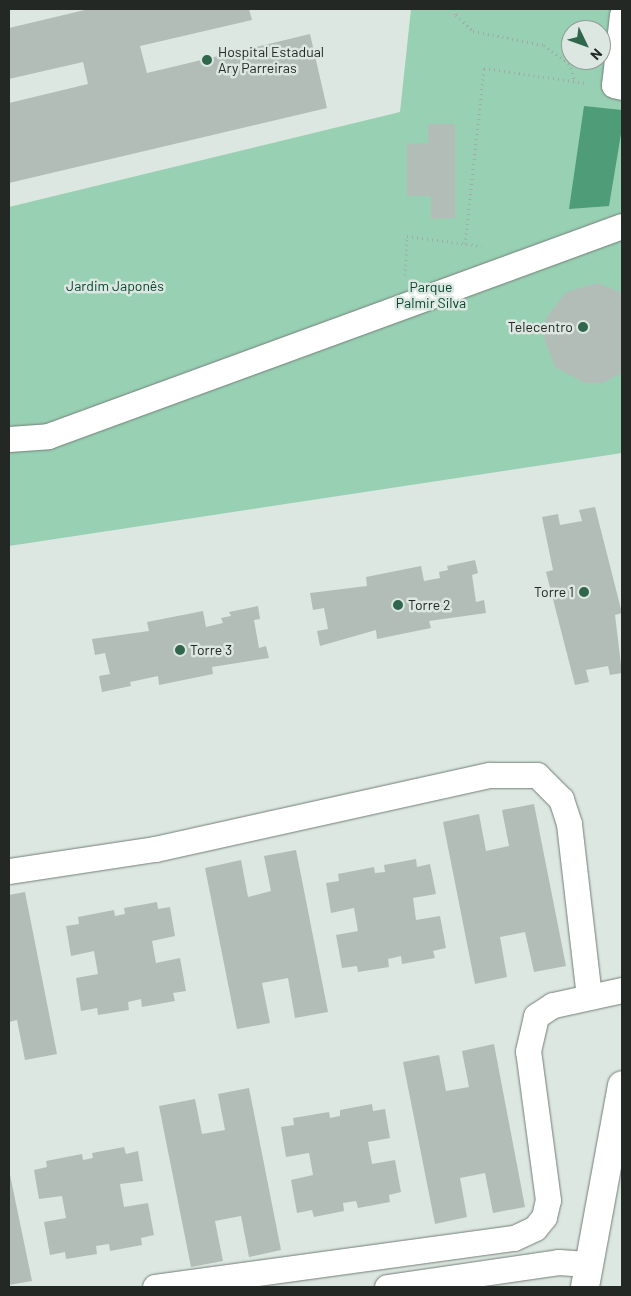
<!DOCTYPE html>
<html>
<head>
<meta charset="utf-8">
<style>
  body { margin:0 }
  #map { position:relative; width:631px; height:1296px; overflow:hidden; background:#dbe7e0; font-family:Barlow,sans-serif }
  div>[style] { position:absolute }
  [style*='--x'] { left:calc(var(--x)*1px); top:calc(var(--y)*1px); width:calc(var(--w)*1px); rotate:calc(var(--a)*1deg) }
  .green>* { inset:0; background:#98d0b3 }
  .water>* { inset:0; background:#4e9c78 }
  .building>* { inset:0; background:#b2bdb7 }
  .path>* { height:3px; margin-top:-1.5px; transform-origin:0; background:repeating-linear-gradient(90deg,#a1aba6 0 1px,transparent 0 5px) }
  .roads { filter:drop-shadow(0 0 1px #737e78) drop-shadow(0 0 1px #737e78) }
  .minor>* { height:25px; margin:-12.5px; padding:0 12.5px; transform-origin:12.5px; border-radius:12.5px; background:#fff }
  .secondary>* { height:28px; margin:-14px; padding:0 14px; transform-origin:14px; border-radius:14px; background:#fff }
  .dots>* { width:14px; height:14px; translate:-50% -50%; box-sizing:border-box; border:2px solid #dbe7e0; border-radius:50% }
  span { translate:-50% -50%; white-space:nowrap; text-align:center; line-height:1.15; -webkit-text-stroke:5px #dbe7e0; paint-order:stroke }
  .poi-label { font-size:14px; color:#232825 }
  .left { translate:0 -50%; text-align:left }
  .right { translate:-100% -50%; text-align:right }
  .park-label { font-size:14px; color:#04472f }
  .frame { position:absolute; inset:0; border:10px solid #232825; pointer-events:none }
  .north { position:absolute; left:561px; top:20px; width:50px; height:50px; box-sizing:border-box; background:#dbe7e0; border:1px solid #919b95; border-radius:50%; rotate:132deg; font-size:14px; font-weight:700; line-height:20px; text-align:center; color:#232825 }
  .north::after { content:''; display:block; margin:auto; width:18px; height:22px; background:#2f664c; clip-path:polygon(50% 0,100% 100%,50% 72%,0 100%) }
</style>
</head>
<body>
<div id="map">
  <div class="green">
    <div style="clip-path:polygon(evenodd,411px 9px,622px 9px,622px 453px,9px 546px,9px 207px,400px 112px,411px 9px,571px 30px,601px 30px,601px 60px,571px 60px,571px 30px)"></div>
  </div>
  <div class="water">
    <div style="clip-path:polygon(584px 106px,622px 110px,622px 128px,609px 206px,569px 209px)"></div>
  </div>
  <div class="building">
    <div style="clip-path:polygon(89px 9px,249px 9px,252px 20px,140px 46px,147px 73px,310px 34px,327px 108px,9px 183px,9px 103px,88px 84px,83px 62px,9px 79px,9px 28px)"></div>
    <div style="clip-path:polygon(428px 124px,455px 124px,455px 218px,431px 219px,431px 196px,407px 196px,407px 144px,428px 143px)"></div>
    <div style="clip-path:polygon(598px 283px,622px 293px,622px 373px,602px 383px,585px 383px,555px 367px,543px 335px,546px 318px,566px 292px)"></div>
    <div style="clip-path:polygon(595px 507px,622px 613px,615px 615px,622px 673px,610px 675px,608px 666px,586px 670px,589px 682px,575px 685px,546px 572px,553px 570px,542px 517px,558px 514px,560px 525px,582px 521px,579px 510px)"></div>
    <div style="clip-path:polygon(475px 560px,478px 573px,472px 575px,476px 602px,484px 600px,486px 613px,429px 621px,431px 628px,377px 639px,376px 630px,320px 646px,317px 631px,328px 629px,324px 608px,313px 610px,310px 593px,367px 586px,366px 577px,421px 566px,424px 581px,440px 578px,439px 572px,448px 570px,447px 566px)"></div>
    <div style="clip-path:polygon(258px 606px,260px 619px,254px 620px,259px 648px,266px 646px,269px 658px,212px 667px,213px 674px,159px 685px,158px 676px,130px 682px,131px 686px,102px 692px,99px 676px,110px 674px,105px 653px,95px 655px,92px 639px,149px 631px,147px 622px,203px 611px,206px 627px,223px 623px,221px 618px,231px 616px,229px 612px)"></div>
    <div style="clip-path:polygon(534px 804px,566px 966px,534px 972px,525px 932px,500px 937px,507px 977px,475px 984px,443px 822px,479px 814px,486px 851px,509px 846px,502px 810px)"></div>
    <div style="clip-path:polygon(296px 850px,328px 1012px,295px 1018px,288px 978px,262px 983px,270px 1023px,237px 1029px,205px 868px,241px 860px,248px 897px,271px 891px,264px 856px)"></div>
    <div style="clip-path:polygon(416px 859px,417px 867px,430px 864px,436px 894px,413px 898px,416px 920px,440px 916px,446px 948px,433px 951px,435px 958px,402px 964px,401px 956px,388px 959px,389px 967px,358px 972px,357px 966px,342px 968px,336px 935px,358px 931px,354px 908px,331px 913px,326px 883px,339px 881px,338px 874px,374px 867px,375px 873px,385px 872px,384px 865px)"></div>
    <div style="clip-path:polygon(25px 892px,57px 1054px,25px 1060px,17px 1020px,9px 1022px,9px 895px)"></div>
    <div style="clip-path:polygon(157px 902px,158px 909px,170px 907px,175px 936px,152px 941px,156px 963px,180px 958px,186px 991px,173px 993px,175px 1001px,142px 1007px,141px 999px,128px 1002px,129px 1010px,98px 1015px,97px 1008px,81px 1011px,76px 978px,98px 974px,94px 951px,71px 956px,66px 926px,79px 924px,78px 917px,114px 910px,115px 916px,125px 914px,124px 908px)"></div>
    <div style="clip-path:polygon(494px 1044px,525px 1207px,493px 1213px,485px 1173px,460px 1178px,467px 1217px,435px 1224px,403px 1062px,439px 1055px,446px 1091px,469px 1087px,462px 1051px)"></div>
    <div style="clip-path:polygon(249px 1088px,281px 1250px,249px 1257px,241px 1216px,215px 1221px,223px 1261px,191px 1267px,159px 1106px,195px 1099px,202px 1134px,225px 1130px,218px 1094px)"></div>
    <div style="clip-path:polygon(372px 1104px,373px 1111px,385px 1109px,390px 1138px,368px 1142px,372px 1164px,395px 1160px,401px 1192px,389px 1195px,390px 1202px,358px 1208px,356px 1201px,343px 1203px,344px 1211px,314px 1217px,312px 1210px,297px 1213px,291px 1180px,313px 1175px,309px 1153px,286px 1157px,281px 1127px,294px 1125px,293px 1118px,329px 1112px,330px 1118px,340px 1116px,340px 1110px)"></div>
    <div style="clip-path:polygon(124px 1147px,126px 1154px,138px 1151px,143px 1181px,120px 1184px,124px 1207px,148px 1203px,154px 1235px,141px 1238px,142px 1245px,110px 1251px,109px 1244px,96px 1246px,97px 1254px,66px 1259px,65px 1252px,50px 1255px,44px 1222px,66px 1218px,62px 1196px,39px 1199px,34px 1170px,47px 1167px,46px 1161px,82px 1154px,83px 1160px,93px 1158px,92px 1153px)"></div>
    <div style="clip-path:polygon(9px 1170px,32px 1281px,9px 1285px)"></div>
  </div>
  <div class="path">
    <div style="--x:456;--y:9;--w:6;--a:90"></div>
    <div style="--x:456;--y:15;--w:23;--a:43"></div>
    <div style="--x:473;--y:31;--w:72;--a:11.2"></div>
    <div style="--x:544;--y:45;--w:31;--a:36"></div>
    <div style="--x:569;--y:63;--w:20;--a:72"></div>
    <div style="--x:465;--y:244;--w:177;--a:-83.8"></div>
    <div style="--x:484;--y:68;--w:103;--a:8.4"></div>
    <div style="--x:405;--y:275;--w:39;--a:-87"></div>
    <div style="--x:407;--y:236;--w:75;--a:7.7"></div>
  </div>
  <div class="roads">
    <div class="minor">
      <div style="--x:622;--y:15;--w:70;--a:96.5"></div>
      <div style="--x:614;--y:85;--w:8;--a:14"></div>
      <div style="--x:9;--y:439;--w:39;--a:-4"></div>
      <div style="--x:48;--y:436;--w:611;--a:-20.1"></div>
      <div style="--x:9;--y:871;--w:148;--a:-8.6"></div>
      <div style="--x:155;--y:849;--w:343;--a:-12.5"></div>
      <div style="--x:490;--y:775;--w:47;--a:0"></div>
      <div style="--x:537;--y:775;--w:34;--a:45"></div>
      <div style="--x:561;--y:799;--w:26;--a:72"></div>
      <div style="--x:569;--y:824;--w:173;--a:83.4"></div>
      <div style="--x:155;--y:1287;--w:362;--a:-7.8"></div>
      <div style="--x:514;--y:1238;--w:23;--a:-25"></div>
      <div style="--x:535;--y:1228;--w:14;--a:-51"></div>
      <div style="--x:544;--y:1217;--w:17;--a:-77"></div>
      <div style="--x:548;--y:1200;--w:150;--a:-97.6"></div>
      <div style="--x:528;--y:1051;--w:36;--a:-77"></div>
      <div style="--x:536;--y:1016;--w:20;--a:-33"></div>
      <div style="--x:553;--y:1005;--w:71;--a:-12.3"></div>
      <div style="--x:387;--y:1287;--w:173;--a:-8.3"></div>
      <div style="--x:558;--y:1262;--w:30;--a:4"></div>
    </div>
    <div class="secondary">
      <div style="--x:585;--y:1287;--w:205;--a:-79.6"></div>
    </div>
  </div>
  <div class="dots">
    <div style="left:207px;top:60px;background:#2f664c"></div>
    <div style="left:583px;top:327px;background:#2f664c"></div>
    <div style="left:584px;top:592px;background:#2f664c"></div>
    <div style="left:398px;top:605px;background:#2f664c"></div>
    <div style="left:180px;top:650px;background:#2f664c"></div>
  </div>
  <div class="poi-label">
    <span class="left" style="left:218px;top:60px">Hospital Estadual<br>Ary Parreiras</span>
    <span class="right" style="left:573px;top:327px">Telecentro</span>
    <span class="right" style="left:574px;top:592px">Torre 1</span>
    <span class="left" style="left:408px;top:605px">Torre 2</span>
    <span class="left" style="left:190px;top:650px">Torre 3</span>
  </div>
  <div class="park-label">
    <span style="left:115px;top:286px">Jardim Japonês</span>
    <span style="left:431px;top:295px">Parque<br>Palmir Silva</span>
  </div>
  <div class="frame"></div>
  <div class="north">N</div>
</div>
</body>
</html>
